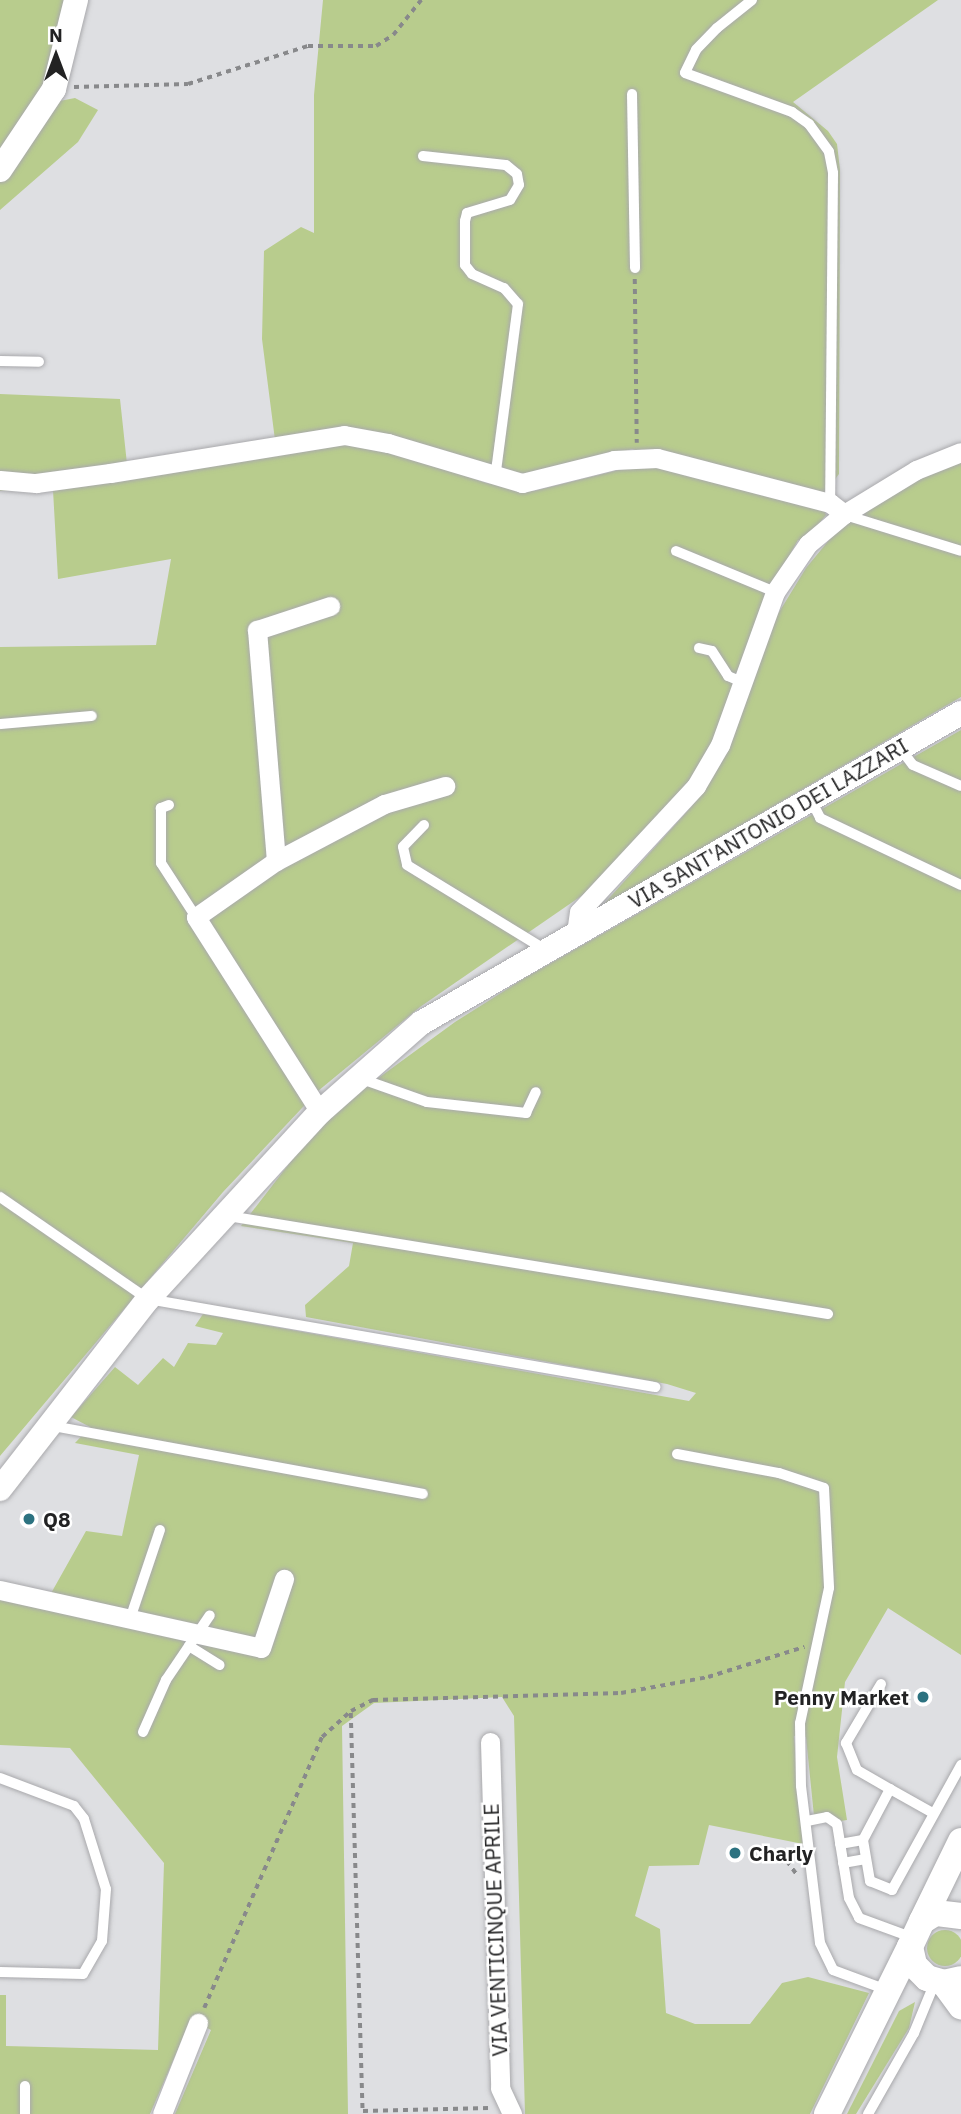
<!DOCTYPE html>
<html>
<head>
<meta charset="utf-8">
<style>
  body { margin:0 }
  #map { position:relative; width:961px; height:2114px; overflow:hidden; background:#dedfe2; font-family:"IBM Plex Sans",sans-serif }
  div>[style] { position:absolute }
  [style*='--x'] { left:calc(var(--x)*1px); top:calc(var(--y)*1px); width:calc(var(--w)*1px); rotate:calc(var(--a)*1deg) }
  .green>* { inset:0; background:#b8cc8d }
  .round { border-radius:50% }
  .path>* { height:3.5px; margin-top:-1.75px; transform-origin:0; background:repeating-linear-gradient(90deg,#88898b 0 5px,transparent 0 10px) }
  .roads { filter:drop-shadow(0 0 2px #a9a9ac) drop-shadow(0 0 2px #a9a9ac) }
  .service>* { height:10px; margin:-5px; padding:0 5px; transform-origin:5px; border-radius:5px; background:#fff }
  .minor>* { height:19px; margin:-9.5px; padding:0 9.5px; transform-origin:9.5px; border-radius:9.5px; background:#fff }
  .tertiary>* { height:24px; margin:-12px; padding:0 12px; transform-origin:12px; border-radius:12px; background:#fff }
  .secondary>* { height:26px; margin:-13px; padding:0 13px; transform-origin:13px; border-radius:13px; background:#fff }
  .dots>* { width:19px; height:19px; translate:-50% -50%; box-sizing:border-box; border:4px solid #fff; border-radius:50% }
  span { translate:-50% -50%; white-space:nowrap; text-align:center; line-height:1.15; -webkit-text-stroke:5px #fff; paint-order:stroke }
  .street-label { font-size:21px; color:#222223 }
  .poi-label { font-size:21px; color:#222223; font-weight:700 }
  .left { translate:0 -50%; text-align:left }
  .right { translate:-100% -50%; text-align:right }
  .north { position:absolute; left:21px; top:21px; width:70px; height:70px; -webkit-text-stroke:5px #fff; paint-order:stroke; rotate:0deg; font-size:19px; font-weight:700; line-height:28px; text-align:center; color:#222223 }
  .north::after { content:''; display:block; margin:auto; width:24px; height:32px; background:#222223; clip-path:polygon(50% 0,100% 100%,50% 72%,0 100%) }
</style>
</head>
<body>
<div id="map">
  <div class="green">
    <div style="clip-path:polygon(0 0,68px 0,52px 64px,34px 106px,75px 98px,98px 110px,78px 142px,0 210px)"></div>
    <div style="clip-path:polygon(323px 0,938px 0,793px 102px,828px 131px,837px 144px,840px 170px,839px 474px,824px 494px,632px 449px,536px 476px,387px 449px,486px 483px,534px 491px,651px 462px,822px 505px,826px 515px,804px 541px,798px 540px,775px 581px,714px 743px,690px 782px,590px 890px,420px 1007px,318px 1091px,223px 1192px,0 1456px,0 647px,156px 645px,171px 559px,58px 579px,53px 490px,0 491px,0 394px,120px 399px,127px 464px,275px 440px,262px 339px,264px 251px,301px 227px,314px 233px,314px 95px)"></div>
    <div style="clip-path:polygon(961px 459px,961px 697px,602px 906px,692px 806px,720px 765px,770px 627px,806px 568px,839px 528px,916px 480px)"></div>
    <div style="clip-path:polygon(961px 730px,961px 1655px,888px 1608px,845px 1682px,837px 1757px,847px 1820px,828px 1823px,814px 1816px,806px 1737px,794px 1736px,803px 1844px,709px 1825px,699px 1865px,649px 1866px,635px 1916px,660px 1929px,666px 2013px,695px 2024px,750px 2024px,782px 1983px,808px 1977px,869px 1993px,810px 2114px,525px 2114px,514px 1716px,502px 1697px,374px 1703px,342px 1726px,348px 2114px,175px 2114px,211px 2030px,191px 2019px,150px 2114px,0 2114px,0 1995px,6px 1995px,6px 2046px,158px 2050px,164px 1863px,70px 1748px,0 1745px,0 1600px,45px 1604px,86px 1531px,122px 1536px,139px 1455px,75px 1443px,90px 1427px,71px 1417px,115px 1367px,138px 1385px,163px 1358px,174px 1367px,188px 1343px,216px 1345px,223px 1333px,195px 1326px,203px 1314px,689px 1401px,696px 1393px,667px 1384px,306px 1317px,305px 1305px,349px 1266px,353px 1243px,241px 1226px,312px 1134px,347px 1101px,455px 1022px,523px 979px)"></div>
    <div class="round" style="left:927px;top:1930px;width:36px;height:36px"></div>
    <div style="clip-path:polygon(915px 2002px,909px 2028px,856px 2114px,847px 2114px,899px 2011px)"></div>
  </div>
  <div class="path">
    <div style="--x:74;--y:87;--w:114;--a:-1.5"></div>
    <div style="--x:188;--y:84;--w:126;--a:-17.6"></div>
    <div style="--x:308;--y:46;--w:68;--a:0"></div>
    <div style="--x:376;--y:46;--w:20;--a:-33"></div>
    <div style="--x:393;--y:35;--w:45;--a:-51.3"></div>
    <div style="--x:635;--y:279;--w:164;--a:89.3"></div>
    <div style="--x:351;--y:1713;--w:398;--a:88.3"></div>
    <div style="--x:363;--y:2111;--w:126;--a:-1.4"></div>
    <div style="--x:765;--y:1853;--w:23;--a:20"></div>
    <div style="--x:787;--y:1861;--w:19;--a:54"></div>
    <div style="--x:204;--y:2008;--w:296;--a:-66.5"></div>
    <div style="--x:322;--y:1737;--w:39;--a:-42"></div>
    <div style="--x:351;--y:1711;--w:25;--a:-27"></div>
    <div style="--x:373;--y:1700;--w:248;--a:-1.6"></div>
    <div style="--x:621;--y:1693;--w:88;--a:-10.4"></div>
    <div style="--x:708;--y:1677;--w:101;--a:-17.4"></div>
  </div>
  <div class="roads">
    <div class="service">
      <div style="--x:752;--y:0;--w:45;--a:141.3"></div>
      <div style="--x:717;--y:28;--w:30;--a:134"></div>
      <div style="--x:696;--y:50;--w:25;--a:116"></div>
      <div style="--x:685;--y:73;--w:114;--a:20"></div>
      <div style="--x:792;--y:112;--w:21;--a:35"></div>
      <div style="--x:809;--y:124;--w:34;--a:54"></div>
      <div style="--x:829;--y:152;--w:21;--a:79"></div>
      <div style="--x:833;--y:173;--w:330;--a:90.5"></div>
      <div style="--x:632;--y:94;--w:174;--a:89"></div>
      <div style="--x:423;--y:156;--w:83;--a:6.2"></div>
      <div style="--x:506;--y:165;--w:14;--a:39"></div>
      <div style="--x:517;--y:174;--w:11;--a:80"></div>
      <div style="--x:519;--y:185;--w:17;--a:121"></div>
      <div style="--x:510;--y:200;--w:45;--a:163.2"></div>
      <div style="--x:467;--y:213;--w:8;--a:104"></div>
      <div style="--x:465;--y:221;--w:44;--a:90"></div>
      <div style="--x:465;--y:265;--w:11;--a:52"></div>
      <div style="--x:472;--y:274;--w:35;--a:24"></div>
      <div style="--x:504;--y:288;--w:21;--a:49"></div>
      <div style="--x:518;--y:304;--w:176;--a:97.5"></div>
      <div style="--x:0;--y:361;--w:39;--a:1"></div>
      <div style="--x:845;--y:515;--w:121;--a:17.2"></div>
      <div style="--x:676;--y:551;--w:107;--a:22.5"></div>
      <div style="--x:699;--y:648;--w:13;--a:13"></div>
      <div style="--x:712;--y:651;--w:30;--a:57"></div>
      <div style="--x:728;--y:676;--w:15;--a:23"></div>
      <div style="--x:0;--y:724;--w:92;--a:-5"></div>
      <div style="--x:900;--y:748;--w:21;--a:53"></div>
      <div style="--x:913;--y:765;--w:52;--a:23.6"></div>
      <div style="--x:811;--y:800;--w:20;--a:63"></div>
      <div style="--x:820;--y:818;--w:156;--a:25.4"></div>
      <div style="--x:169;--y:805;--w:9;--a:159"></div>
      <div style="--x:161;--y:808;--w:55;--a:90"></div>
      <div style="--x:161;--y:863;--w:64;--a:57.1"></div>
      <div style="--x:424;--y:825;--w:30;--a:134"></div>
      <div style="--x:403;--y:847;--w:18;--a:77"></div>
      <div style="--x:407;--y:865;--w:161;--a:31.5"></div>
      <div style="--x:359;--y:1078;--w:72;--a:19.4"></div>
      <div style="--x:427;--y:1102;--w:100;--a:6.3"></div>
      <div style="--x:526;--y:1113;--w:23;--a:-65"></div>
      <div style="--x:0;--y:1197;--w:180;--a:34.6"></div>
      <div style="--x:148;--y:1299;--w:515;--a:9.85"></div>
      <div style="--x:228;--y:1216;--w:608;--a:9.28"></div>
      <div style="--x:53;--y:1426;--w:376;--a:10.4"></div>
      <div style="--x:677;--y:1454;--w:104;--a:10.6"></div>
      <div style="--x:779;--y:1473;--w:47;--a:18.4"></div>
      <div style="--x:824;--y:1488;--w:100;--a:87.1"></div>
      <div style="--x:829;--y:1588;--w:138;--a:102.1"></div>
      <div style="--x:800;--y:1723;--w:63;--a:89.1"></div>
      <div style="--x:801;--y:1786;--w:158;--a:83.1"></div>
      <div style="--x:820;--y:1943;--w:30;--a:64"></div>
      <div style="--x:833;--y:1970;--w:58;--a:20.3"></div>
      <div style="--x:130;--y:1619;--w:94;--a:-71.4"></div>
      <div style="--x:189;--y:1646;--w:36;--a:32"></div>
      <div style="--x:881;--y:1684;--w:69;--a:120.7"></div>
      <div style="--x:846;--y:1743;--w:29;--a:68"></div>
      <div style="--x:857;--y:1770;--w:38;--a:30"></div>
      <div style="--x:890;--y:1789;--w:58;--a:117.9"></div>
      <div style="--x:863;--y:1840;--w:42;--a:80.3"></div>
      <div style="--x:870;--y:1881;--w:24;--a:22"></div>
      <div style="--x:892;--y:1890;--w:143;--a:-61.1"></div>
      <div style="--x:143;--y:1732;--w:57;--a:-66.1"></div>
      <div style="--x:166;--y:1680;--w:78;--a:-55.9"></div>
      <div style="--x:0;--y:1778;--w:79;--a:20.7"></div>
      <div style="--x:74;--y:1806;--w:16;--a:52"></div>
      <div style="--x:84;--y:1819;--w:73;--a:72.6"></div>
      <div style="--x:106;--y:1889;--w:52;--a:94.4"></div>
      <div style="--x:102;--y:1941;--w:38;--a:120"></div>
      <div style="--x:83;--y:1974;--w:83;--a:-178.6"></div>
      <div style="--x:890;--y:1789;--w:47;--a:29.3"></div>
      <div style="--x:807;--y:1821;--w:20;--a:-11"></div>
      <div style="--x:827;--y:1817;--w:12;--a:35"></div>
      <div style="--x:837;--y:1824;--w:75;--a:80.8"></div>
      <div style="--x:849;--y:1898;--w:22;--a:63"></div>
      <div style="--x:859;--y:1918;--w:55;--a:20.1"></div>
      <div style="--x:840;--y:1844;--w:23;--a:-10"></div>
      <div style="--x:843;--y:1863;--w:23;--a:-10"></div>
      <div style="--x:25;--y:2114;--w:28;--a:-90"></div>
      <div style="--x:868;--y:2114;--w:93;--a:-60.4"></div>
      <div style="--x:914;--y:2033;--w:55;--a:-67.6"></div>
    </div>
    <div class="minor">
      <div style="--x:0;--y:480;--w:36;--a:5"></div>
      <div style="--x:36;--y:483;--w:75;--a:-7.7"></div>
      <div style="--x:110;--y:473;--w:237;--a:-9.2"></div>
      <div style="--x:344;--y:435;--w:45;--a:10.3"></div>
      <div style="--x:388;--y:443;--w:140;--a:16.6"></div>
      <div style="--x:522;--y:483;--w:95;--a:-14"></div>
      <div style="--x:614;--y:460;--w:43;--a:-2.7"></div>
      <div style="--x:657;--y:458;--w:179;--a:14.6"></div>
      <div style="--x:830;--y:503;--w:18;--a:38"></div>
      <div style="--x:276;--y:861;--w:122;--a:-27.8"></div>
      <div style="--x:384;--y:804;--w:64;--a:-16.4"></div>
      <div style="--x:576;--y:933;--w:21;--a:-82"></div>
      <div style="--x:579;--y:912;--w:172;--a:-47.1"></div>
      <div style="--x:696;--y:786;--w:48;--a:-59.7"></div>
      <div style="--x:720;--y:745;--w:163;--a:-70.2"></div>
      <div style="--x:775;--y:592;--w:58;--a:-55.5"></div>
      <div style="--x:808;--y:544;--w:47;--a:-39.8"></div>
      <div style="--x:844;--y:514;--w:84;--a:-31.4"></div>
      <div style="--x:916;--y:470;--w:48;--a:-21.8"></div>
      <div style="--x:320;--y:1112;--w:231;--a:-122.5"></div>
      <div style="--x:196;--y:917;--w:98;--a:-35"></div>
      <div style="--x:276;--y:861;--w:232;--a:-94.7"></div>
      <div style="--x:257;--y:630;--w:77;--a:-18.2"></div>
      <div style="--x:0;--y:1590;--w:267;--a:12.5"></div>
      <div style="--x:261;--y:1648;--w:73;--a:-71.6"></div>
      <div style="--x:490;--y:1742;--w:346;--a:88.3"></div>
      <div style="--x:500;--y:2088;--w:29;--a:65"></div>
      <div style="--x:162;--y:2114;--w:98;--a:-68.4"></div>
    </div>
    <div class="tertiary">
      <div style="--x:0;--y:170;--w:97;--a:-56.3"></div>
      <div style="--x:54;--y:89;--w:92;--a:-76.1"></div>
      <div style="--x:0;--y:1489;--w:241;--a:-52.1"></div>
      <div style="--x:148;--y:1299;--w:254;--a:-47.4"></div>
      <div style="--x:320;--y:1112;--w:135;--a:-41.4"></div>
      <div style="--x:421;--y:1023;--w:623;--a:-29.86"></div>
    </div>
    <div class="secondary">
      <div style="--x:961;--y:1916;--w:26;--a:-173"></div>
      <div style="--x:935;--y:1913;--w:15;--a:148"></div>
      <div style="--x:922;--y:1921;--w:29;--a:115"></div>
      <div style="--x:910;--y:1947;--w:18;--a:77"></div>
      <div style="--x:914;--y:1965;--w:18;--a:45"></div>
      <div style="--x:927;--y:1978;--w:18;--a:16"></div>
      <div style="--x:944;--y:1983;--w:17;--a:-13"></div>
      <div style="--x:922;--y:1921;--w:89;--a:-64"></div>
      <div style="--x:944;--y:1983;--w:29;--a:54"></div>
      <div style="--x:827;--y:2114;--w:186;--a:-63.6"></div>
    </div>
  </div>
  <div class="dots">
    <div style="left:29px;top:1519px;background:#2c7280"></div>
    <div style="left:923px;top:1697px;background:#2c7280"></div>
    <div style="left:735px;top:1853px;background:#2c7280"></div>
  </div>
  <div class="street-label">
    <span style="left:768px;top:823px;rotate:-30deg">VIA SANT'ANTONIO DEI LAZZARI</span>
    <span style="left:495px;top:1930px;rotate:-92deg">VIA VENTICINQUE APRILE</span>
  </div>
  <div class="poi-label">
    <span class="left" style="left:43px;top:1519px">Q8</span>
    <span class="right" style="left:909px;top:1697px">Penny Market</span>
    <span class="left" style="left:749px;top:1853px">Charly</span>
  </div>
  <div class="north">N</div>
</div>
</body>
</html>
